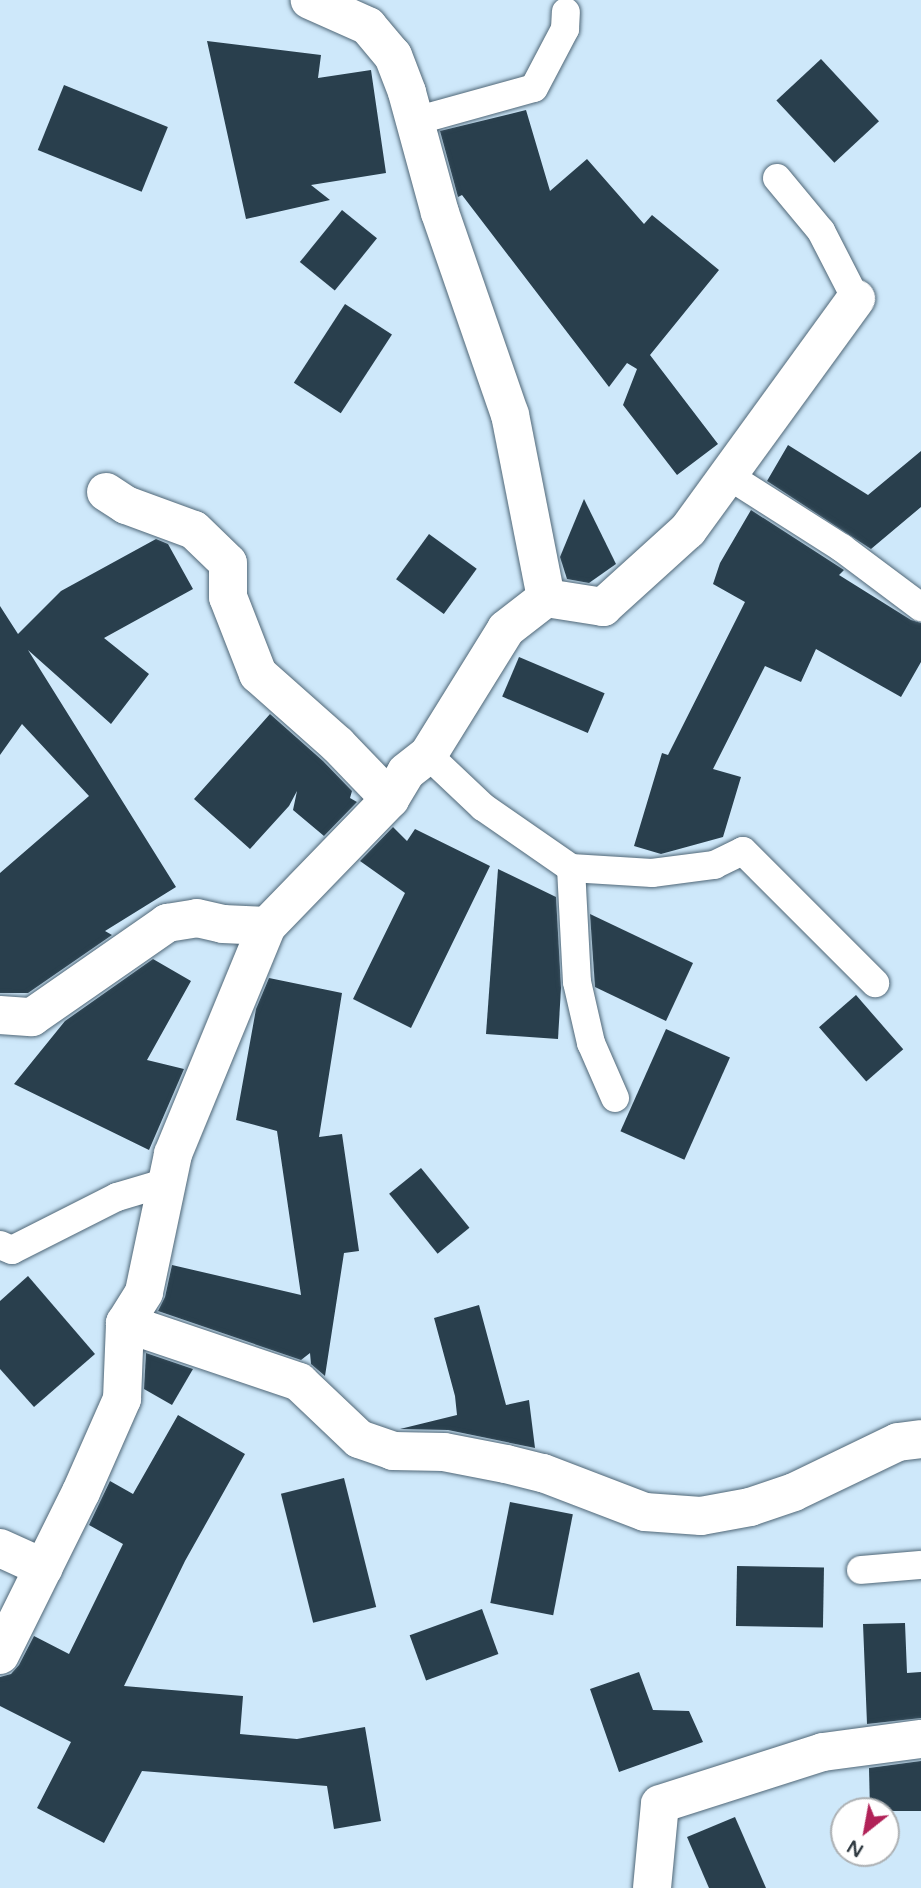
<!DOCTYPE html>
<html>
<head>
<meta charset="utf-8">
<style>
  body { margin:0 }
  #map { position:relative; width:921px; height:1888px; overflow:hidden; background:#cee8fa; font-family:"Varela Round",sans-serif }
  div>[style] { position:absolute }
  [style*='--x'] { left:calc(var(--x)*1px); top:calc(var(--y)*1px); width:calc(var(--w)*1px); rotate:calc(var(--a)*1deg) }
  .building>* { inset:0; background:#293f4d; transform-origin:0 0 }
  .roads { filter:drop-shadow(0 0 2px #506777) drop-shadow(0 0 2px #506777) }
  .service>* { height:28px; margin:-14px; padding:0 14px; transform-origin:14px; border-radius:14px; background:#fff }
  .minor>* { height:38px; margin:-19px; padding:0 19px; transform-origin:19px; border-radius:19px; background:#fff }
  span { translate:-50% -50%; white-space:nowrap; text-align:center; line-height:1.15; -webkit-text-stroke:7px #fff; paint-order:stroke }
  .north { position:absolute; left:830px; top:1797px; width:70px; height:70px; box-sizing:border-box; background:#fff; border:2px solid #adb1b4; border-radius:50%; rotate:211deg; font-size:19px; font-weight:700; line-height:28px; text-align:center; color:#323c43 }
  .north::after { content:''; display:block; margin:auto; width:24px; height:32px; background:#b12258; clip-path:polygon(50% 0,100% 100%,50% 72%,0 100%) }
</style>
</head>
<body>
<div id="map">
  <div class="building">
    <div style="clip-path:polygon(207px 41px,321px 55px,318px 78px,371px 70px,386px 173px,311px 185px,330px 200px,246px 219px)"></div>
    <div style="left:821px;top:59px;width:85px;height:61px;rotate:47deg"></div>
    <div style="left:64px;top:85px;width:112px;height:70px;rotate:22deg"></div>
    <div style="clip-path:polygon(526px 110px,550px 191px,587px 159px,644px 224px,652px 215px,719px 270px,650px 355px,718px 444px,677px 475px,623px 405px,637px 369px,627px 363px,609px 387px,462px 195px,458px 197px,440px 131px)"></div>
    <div style="left:342px;top:210px;width:45px;height:67px;rotate:39deg"></div>
    <div style="left:345px;top:304px;width:56px;height:94px;rotate:33deg"></div>
    <div style="clip-path:polygon(788px 445px,868px 495px,921px 451px,921px 507px,871px 549px,767px 481px)"></div>
    <div style="clip-path:polygon(584px 499px,616px 564px,589px 583px,567px 579px,560px 557px)"></div>
    <div style="clip-path:polygon(751px 510px,844px 570px,839px 575px,911px 620px,921px 623px,921px 662px,901px 697px,816px 649px,801px 682px,765px 666px,713px 769px,741px 777px,723px 837px,661px 854px,634px 846px,662px 753px,668px 755px,745px 602px,713px 584px,720px 563px)"></div>
    <div style="left:429px;top:534px;width:59px;height:56px;rotate:36deg"></div>
    <div style="clip-path:polygon(156px 539px,168px 544px,193px 589px,104px 638px,149px 674px,111px 724px,28px 650px,176px 887px,105px 931px,112px 935px,28px 993px,0 993px,0 873px,89px 796px,22px 724px,0 755px,0 606px,18px 634px,61px 591px)"></div>
    <div style="left:519px;top:657px;width:93px;height:43px;rotate:23deg"></div>
    <div style="clip-path:polygon(270px 714px,323px 761px,352px 791px,350px 798px,357px 802px,324px 836px,293px 810px,297px 791px,289px 806px,250px 849px,194px 799px)"></div>
    <div style="clip-path:polygon(393px 827px,407px 841px,415px 829px,490px 866px,411px 1028px,353px 999px,405px 893px,360px 861px)"></div>
    <div style="clip-path:polygon(498px 869px,556px 897px,561px 988px,558px 1039px,486px 1034px)"></div>
    <div style="clip-path:polygon(590px 914px,693px 963px,666px 1021px,595px 987px)"></div>
    <div style="clip-path:polygon(153px 959px,191px 981px,147px 1060px,184px 1069px,149px 1150px,14px 1084px,65px 1021px)"></div>
    <div style="clip-path:polygon(269px 978px,342px 993px,319px 1137px,342px 1134px,359px 1251px,344px 1253px,325px 1376px,311px 1364px,310px 1353px,301px 1360px,158px 1311px,165px 1297px,172px 1265px,301px 1295px,277px 1131px,236px 1120px,256px 1009px)"></div>
    <div style="left:856px;top:995px;width:72px;height:49px;rotate:49deg"></div>
    <div style="left:666px;top:1029px;width:70px;height:112px;rotate:24deg"></div>
    <div style="left:421px;top:1168px;width:77px;height:41px;rotate:51deg"></div>
    <div style="clip-path:polygon(28px 1276px,95px 1354px,34px 1407px,0 1369px,0 1301px)"></div>
    <div style="clip-path:polygon(479px 1305px,506px 1405px,529px 1400px,535px 1448px,448px 1430px,400px 1429px,457px 1415px,455px 1396px,434px 1318px)"></div>
    <div style="clip-path:polygon(146px 1353px,193px 1369px,172px 1405px,144px 1389px)"></div>
    <div style="clip-path:polygon(178px 1415px,245px 1454px,185px 1561px,124px 1686px,243px 1696px,240px 1734px,297px 1739px,365px 1727px,381px 1821px,334px 1829px,327px 1786px,142px 1771px,104px 1843px,37px 1808px,71px 1742px,0 1706px,0 1677px,11px 1674px,19px 1665px,34px 1636px,69px 1654px,123px 1544px,89px 1525px,110px 1481px,133px 1494px)"></div>
    <div style="left:344px;top:1478px;width:133px;height:65px;rotate:76deg"></div>
    <div style="left:510px;top:1502px;width:64px;height:103px;rotate:11deg"></div>
    <div style="left:737px;top:1566px;width:87px;height:60px;rotate:1deg"></div>
    <div style="left:482px;top:1609px;width:48px;height:77px;rotate:70deg"></div>
    <div style="clip-path:polygon(905px 1623px,907px 1673px,921px 1672px,921px 1718px,867px 1724px,863px 1624px)"></div>
    <div style="clip-path:polygon(639px 1672px,653px 1710px,689px 1711px,703px 1742px,619px 1772px,590px 1689px)"></div>
    <div style="clip-path:polygon(921px 1761px,921px 1811px,870px 1811px,869px 1768px)"></div>
    <div style="clip-path:polygon(735px 1817px,766px 1888px,709px 1888px,687px 1837px)"></div>
  </div>
  <div class="roads">
    <div class="service">
      <div style="--x:415;--y:121;--w:123;--a:-15.5"></div>
      <div style="--x:534;--y:88;--w:67;--a:-62.3"></div>
      <div style="--x:565;--y:29;--w:17;--a:-87"></div>
      <div style="--x:777;--y:178;--w:69;--a:50.3"></div>
      <div style="--x:821;--y:231;--w:76;--a:62.8"></div>
      <div style="--x:729;--y:476;--w:134;--a:32.5"></div>
      <div style="--x:842;--y:548;--w:99;--a:36.8"></div>
      <div style="--x:428;--y:755;--w:76;--a:43.4"></div>
      <div style="--x:483;--y:807;--w:107;--a:34.7"></div>
      <div style="--x:571;--y:868;--w:114;--a:87"></div>
      <div style="--x:577;--y:982;--w:63;--a:77.1"></div>
      <div style="--x:591;--y:1043;--w:60;--a:66.4"></div>
      <div style="--x:571;--y:868;--w:81;--a:3.5"></div>
      <div style="--x:652;--y:873;--w:63;--a:-7.4"></div>
      <div style="--x:714;--y:865;--w:32;--a:-26"></div>
      <div style="--x:743;--y:851;--w:187;--a:45"></div>
      <div style="--x:0;--y:1245;--w:13;--a:23"></div>
      <div style="--x:12;--y:1250;--w:118;--a:-26.8"></div>
      <div style="--x:117;--y:1197;--w:52;--a:-16.7"></div>
      <div style="--x:861;--y:1570;--w:60;--a:-4.8"></div>
    </div>
    <div class="minor">
      <div style="--x:106;--y:492;--w:24;--a:33"></div>
      <div style="--x:126;--y:505;--w:72;--a:20.2"></div>
      <div style="--x:194;--y:530;--w:47;--a:44.1"></div>
      <div style="--x:228;--y:563;--w:34;--a:90"></div>
      <div style="--x:228;--y:597;--w:83;--a:68.7"></div>
      <div style="--x:258;--y:674;--w:107;--a:41.6"></div>
      <div style="--x:338;--y:745;--w:75;--a:46.1"></div>
      <div style="--x:546;--y:598;--w:58;--a:9"></div>
      <div style="--x:603;--y:607;--w:115;--a:-42.2"></div>
      <div style="--x:688;--y:530;--w:286;--a:-54"></div>
      <div style="--x:0;--y:1015;--w:32;--a:4"></div>
      <div style="--x:32;--y:1017;--w:165;--a:-34.8"></div>
      <div style="--x:167;--y:923;--w:30;--a:-9"></div>
      <div style="--x:197;--y:918;--w:27;--a:13"></div>
      <div style="--x:223;--y:924;--w:44;--a:2.6"></div>
      <div style="--x:125;--y:1323;--w:184;--a:18.7"></div>
      <div style="--x:299;--y:1382;--w:83;--a:43.5"></div>
      <div style="--x:359;--y:1439;--w:36;--a:19"></div>
      <div style="--x:393;--y:1451;--w:51;--a:1.1"></div>
      <div style="--x:444;--y:1452;--w:63;--a:11"></div>
      <div style="--x:506;--y:1464;--w:38;--a:14"></div>
      <div style="--x:543;--y:1473;--w:109;--a:20.9"></div>
      <div style="--x:645;--y:1512;--w:56;--a:4.1"></div>
      <div style="--x:701;--y:1516;--w:50;--a:-10.4"></div>
      <div style="--x:750;--y:1507;--w:46;--a:-18.8"></div>
      <div style="--x:794;--y:1492;--w:115;--a:-25.7"></div>
      <div style="--x:898;--y:1442;--w:23;--a:-7"></div>
      <div style="--x:0;--y:1548;--w:48;--a:24.4"></div>
      <div style="--x:0;--y:1655;--w:182;--a:-63.6"></div>
      <div style="--x:81;--y:1492;--w:102;--a:-66.2"></div>
      <div style="--x:122;--y:1399;--w:76;--a:-87.7"></div>
      <div style="--x:125;--y:1323;--w:36;--a:-58"></div>
      <div style="--x:144;--y:1292;--w:141;--a:-78.1"></div>
      <div style="--x:173;--y:1154;--w:247;--a:-67.6"></div>
      <div style="--x:267;--y:926;--w:177;--a:-45.9"></div>
      <div style="--x:390;--y:799;--w:31;--a:-59"></div>
      <div style="--x:406;--y:772;--w:28;--a:-38"></div>
      <div style="--x:428;--y:755;--w:148;--a:-58.2"></div>
      <div style="--x:506;--y:629;--w:51;--a:-37.8"></div>
      <div style="--x:546;--y:598;--w:187;--a:-101.1"></div>
      <div style="--x:510;--y:415;--w:214;--a:-109.1"></div>
      <div style="--x:440;--y:213;--w:125;--a:-105.3"></div>
      <div style="--x:407;--y:92;--w:39;--a:-111"></div>
      <div style="--x:393;--y:56;--w:39;--a:-130"></div>
      <div style="--x:368;--y:26;--w:64;--a:-155.9"></div>
      <div style="--x:652;--y:1888;--w:84;--a:-84.6"></div>
      <div style="--x:660;--y:1804;--w:171;--a:-17.7"></div>
      <div style="--x:823;--y:1752;--w:99;--a:-7.6"></div>
    </div>
  </div>
  <div class="north">N</div>
</div>
</body>
</html>
